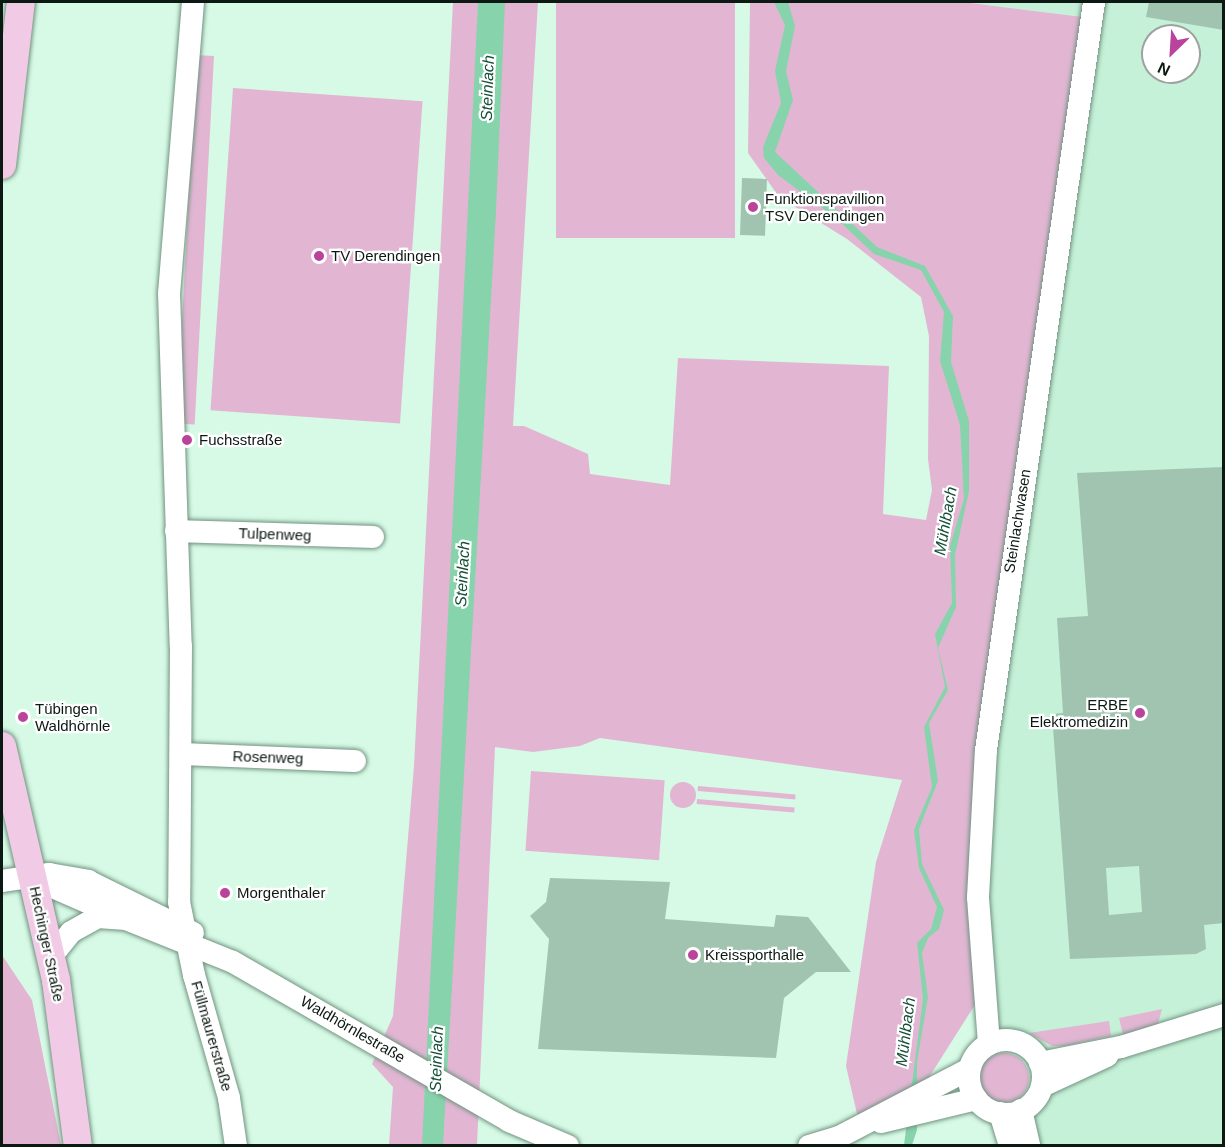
<!DOCTYPE html>
<html>
<head>
<meta charset="utf-8">
<style>
  body { margin:0 }
  #map { position:relative; width:1225px; height:1147px; overflow:hidden; background:#d6fae5; font-family:Arial,sans-serif }
  div>[style] { position:absolute }
  [style*='--x'] { left:calc(var(--x)*1px); top:calc(var(--y)*1px); width:calc(var(--w)*1px); rotate:calc(var(--a)*1deg) }
  .built>* { inset:0; background:#c5f1d8 }
  .green>* { inset:0; background:#e2b6d3; transform-origin:0 0 }
  .round { border-radius:50% }
  .water>* { inset:0; background:#87d3ac }
  .building>* { inset:0; background:#a1c4b0; transform-origin:0 0 }
  .roads { filter:drop-shadow(0 0 2px #729381) drop-shadow(0 0 2px #729381) }
  .minor>* { height:22px; margin:-11px; padding:0 11px; transform-origin:11px; border-radius:11px; background:#fff }
  .minor>.ring { margin:-11px; padding:0; box-sizing:content-box; background:none; border:22px solid #fff; border-radius:50% }
  .major>* { height:28px; margin:-14px; padding:0 14px; transform-origin:14px; border-radius:14px; background:#f1cbe5 }
  .dots>* { width:16px; height:16px; translate:-50% -50%; box-sizing:border-box; border:3px solid #fff; border-radius:50% }
  span { translate:-50% -50%; white-space:nowrap; text-align:center; line-height:1.15; -webkit-text-stroke:4.5px #fff; paint-order:stroke }
  .poi-label { font-size:15px; color:#0c1912 }
  .left { translate:0 -50%; text-align:left }
  .right { translate:-100% -50%; text-align:right }
  .street-label { font-size:15px; color:#0c1912 }
  .water-label { font-size:16px; color:#145036; font-style:italic }
  .frame { position:absolute; inset:0; border:3px solid #0c1912; pointer-events:none }
  .north { position:absolute; left:1141px; top:24px; width:60px; height:60px; box-sizing:border-box; background:#fff; border:2px solid #9ea3a0; border-radius:50%; rotate:205deg; font-size:16px; font-weight:700; line-height:24px; text-align:center; color:#0c1912 }
  .north::after { content:''; display:block; margin:auto; width:21px; height:27px; background:#ba449b; clip-path:polygon(50% 0,100% 100%,50% 72%,0 100%) }
</style>
</head>
<body>
<div id="map">
  <div class="built">
    <div style="clip-path:polygon(evenodd,963px 2px,1223px 2px,1223px 1145px,1029px 1145px,1021px 1110px,989px 1044px,978px 897px,1091px 18px,963px 2px,1153px 36px,1189px 36px,1189px 72px,1153px 72px,1153px 36px)"></div>
  </div>
  <div class="green">
    <div style="clip-path:polygon(453px 2px,538px 2px,513px 426px,524px 426px,588px 454px,590px 474px,670px 485px,678px 358px,889px 366px,883px 514px,926px 520px,932px 490px,928px 459px,929px 336px,921px 297px,847px 239px,779px 197px,748px 153px,750px 2px,963px 2px,1091px 18px,990px 713px,983px 992px,921px 1090px,860px 1127px,846px 1066px,876px 862px,902px 780px,600px 738px,580px 746px,533px 752px,495px 747px,477px 1145px,389px 1145px,393px 1087px,372px 1064px,393px 1016px,414px 766px)"></div>
    <div style="left:556px;top:2px;width:179px;height:236px"></div>
    <div style="left:196px;top:55px;width:18px;height:369px;rotate:3deg"></div>
    <div style="left:233px;top:88px;width:190px;height:323px;rotate:4deg"></div>
    <div style="left:531px;top:771px;width:134px;height:80px;rotate:4deg"></div>
    <div class="round" style="left:670px;top:782px;width:26px;height:26px"></div>
    <div style="left:698px;top:786px;width:98px;height:5px;rotate:5deg"></div>
    <div style="left:697px;top:799px;width:98px;height:5px;rotate:5deg"></div>
    <div style="clip-path:polygon(2px 955px,32px 1000px,61px 1145px,2px 1145px)"></div>
    <div style="clip-path:polygon(1162px 1009px,1158px 1024px,1123px 1035px,1119px 1018px)"></div>
    <div style="clip-path:polygon(1109px 1021px,1111px 1036px,1065px 1046px,1052px 1046px,1029px 1033px)"></div>
    <div class="round" style="left:979px;top:1053px;width:50px;height:50px"></div>
  </div>
  <div class="water">
    <div style="clip-path:polygon(478px 2px,505px 2px,496px 211px,443px 1145px,422px 1146px)"></div>
    <div style="clip-path:polygon(774px 2px,788px 2px,795px 26px,786px 71px,793px 100px,775px 152px,877px 247px,925px 266px,953px 316px,951px 362px,969px 421px,969px 491px,955px 555px,956px 607px,938px 648px,948px 690px,929px 723px,938px 781px,919px 829px,922px 864px,944px 910px,939px 929px,928px 938px,922px 953px,928px 997px,917px 1062px,917px 1130px,912px 1145px,904px 1145px,923px 999px,917px 943px,931px 929px,937px 907px,919px 868px,914px 830px,932px 787px,924px 727px,945px 687px,935px 634px,952px 603px,950px 546px,964px 499px,960px 425px,940px 361px,944px 312px,921px 270px,874px 254px,837px 219px,778px 175px,764px 158px,763px 147px,781px 103px,775px 71px,785px 25px)"></div>
  </div>
  <div class="building">
    <div style="clip-path:polygon(1149px 2px,1224px 2px,1224px 30px,1146px 17px)"></div>
    <div style="left:742px;top:178px;width:25px;height:57px;rotate:2deg"></div>
    <div style="clip-path:polygon(evenodd,1224px 467px,1224px 923px,1204px 925px,1206px 949px,1196px 954px,1070px 959px,1052px 714px,1063px 713px,1057px 618px,1088px 616px,1077px 473px,1224px 467px,1139px 866px,1142px 912px,1109px 915px,1106px 868px,1139px 866px)"></div>
    <div style="clip-path:polygon(550px 878px,670px 882px,665px 919px,774px 927px,776px 915px,808px 917px,851px 972px,816px 972px,784px 998px,776px 1058px,538px 1049px,549px 939px,530px 916px,546px 902px)"></div>
  </div>
  <div class="roads">
    <div class="minor">
      <div style="--x:193;--y:2;--w:292;--a:94.7"></div>
      <div style="--x:169;--y:293;--w:353;--a:88.1"></div>
      <div style="--x:181;--y:646;--w:256;--a:90.4"></div>
      <div style="--x:179;--y:902;--w:75;--a:78.4"></div>
      <div style="--x:194;--y:975;--w:128;--a:74.1"></div>
      <div style="--x:229;--y:1098;--w:49;--a:81.7"></div>
      <div style="--x:176;--y:531;--w:197;--a:1.7"></div>
      <div style="--x:181;--y:754;--w:174;--a:2.3"></div>
      <div style="--x:34;--y:879;--w:93;--a:23.5"></div>
      <div style="--x:2;--y:881;--w:48;--a:-8.5"></div>
      <div style="--x:49;--y:874;--w:40;--a:10"></div>
      <div style="--x:88;--y:881;--w:117;--a:26.3"></div>
      <div style="--x:50;--y:958;--w:33;--a:-51"></div>
      <div style="--x:71;--y:932;--w:31;--a:-29"></div>
      <div style="--x:98;--y:917;--w:28;--a:4"></div>
      <div style="--x:126;--y:919;--w:115;--a:21.9"></div>
      <div style="--x:233;--y:962;--w:319;--a:29.9"></div>
      <div style="--x:509;--y:1121;--w:64;--a:23"></div>
      <div class="ring" style="left:969px;top:1040px;width:52px;height:52px"></div>
      <div style="--x:989;--y:1044;--w:147;--a:-94.3"></div>
      <div style="--x:978;--y:897;--w:147;--a:-86.9"></div>
      <div style="--x:986;--y:750;--w:756;--a:-81.78"></div>
      <div style="--x:1040;--y:1063;--w:83;--a:-11.2"></div>
      <div style="--x:1121;--y:1047;--w:108;--a:-17.3"></div>
      <div style="--x:1042;--y:1086;--w:72;--a:-24.8"></div>
      <div style="--x:1021;--y:1110;--w:37;--a:77"></div>
      <div style="--x:1000;--y:1113;--w:34;--a:73"></div>
      <div style="--x:881;--y:1122;--w:98;--a:-13.6"></div>
      <div style="--x:809;--y:1146;--w:31;--a:-17"></div>
      <div style="--x:839;--y:1137;--w:147;--a:-27.6"></div>
    </div>
    <div class="major">
      <div style="--x:2;--y:165;--w:164;--a:-83.4"></div>
      <div style="--x:2;--y:746;--w:240;--a:77"></div>
      <div style="--x:56;--y:980;--w:167;--a:82.5"></div>
    </div>
  </div>
  <div class="dots">
    <div style="left:753px;top:207px;background:#ba449b"></div>
    <div style="left:319px;top:256px;background:#ba449b"></div>
    <div style="left:187px;top:440px;background:#ba449b"></div>
    <div style="left:1140px;top:713px;background:#ba449b"></div>
    <div style="left:23px;top:717px;background:#ba449b"></div>
    <div style="left:225px;top:893px;background:#ba449b"></div>
    <div style="left:693px;top:955px;background:#ba449b"></div>
  </div>
  <div class="poi-label">
    <span class="left" style="left:765px;top:207px">Funktionspavillion<br>TSV Derendingen</span>
    <span class="left" style="left:331px;top:256px">TV Derendingen</span>
    <span class="left" style="left:199px;top:440px">Fuchsstraße</span>
    <span class="right" style="left:1128px;top:713px">ERBE<br>Elektromedizin</span>
    <span class="left" style="left:35px;top:717px">Tübingen<br>Waldhörnle</span>
    <span class="left" style="left:237px;top:893px">Morgenthaler</span>
    <span class="left" style="left:705px;top:955px">Kreissporthalle</span>
  </div>
  <div class="street-label">
    <span style="left:1017px;top:521px;rotate:-81deg">Steinlachwasen</span>
    <span style="left:275px;top:534px;rotate:2deg">Tulpenweg</span>
    <span style="left:268px;top:757px;rotate:2deg">Rosenweg</span>
    <span style="left:47px;top:944px;rotate:78deg">Hechinger Straße</span>
    <span style="left:353px;top:1029px;rotate:30deg">Waldhörnlestraße</span>
    <span style="left:212px;top:1036px;rotate:74deg">Füllmaurerstraße</span>
  </div>
  <div class="water-label">
    <span style="left:488px;top:88px;rotate:-88deg">Steinlach</span>
    <span style="left:946px;top:521px;rotate:-80deg">Mühlbach</span>
    <span style="left:463px;top:574px;rotate:-87deg">Steinlach</span>
    <span style="left:906px;top:1032px;rotate:-83deg">Mühlbach</span>
    <span style="left:437px;top:1059px;rotate:-88deg">Steinlach</span>
  </div>
  <div class="frame"></div>
  <div class="north">N</div>
</div>
</body>
</html>
